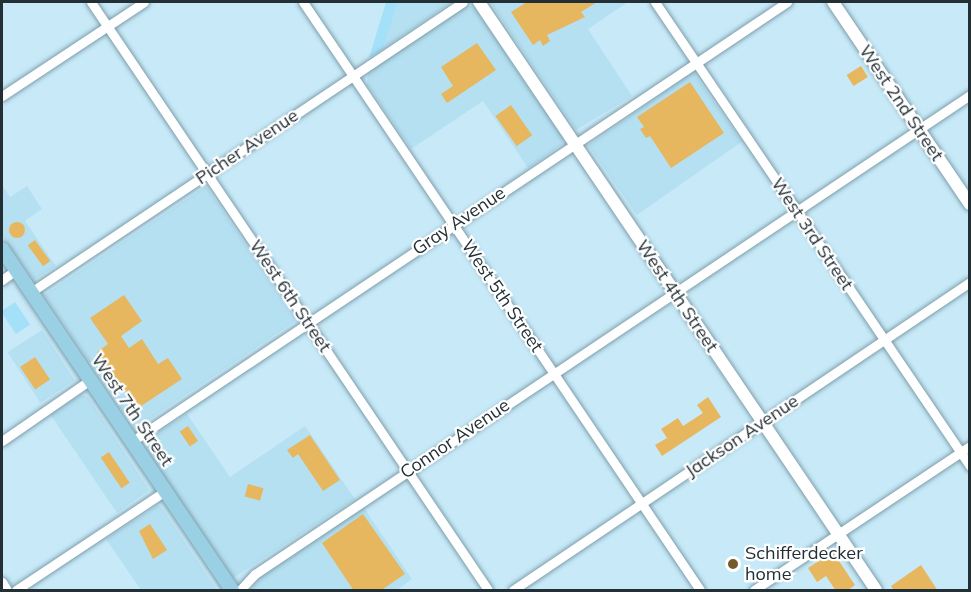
<!DOCTYPE html>
<html>
<head>
<meta charset="utf-8">
<style>
  body { margin:0 }
  #map { position:relative; width:971px; height:592px; overflow:hidden; background:#c8eaf8; font-family:Mulish,sans-serif }
  div>[style] { position:absolute }
  [style*='--x'] { left:calc(var(--x)*1px); top:calc(var(--y)*1px); width:calc(var(--w)*1px); rotate:calc(var(--a)*1deg) }
  .built>* { inset:0; background:#b5e0f1; transform-origin:0 0 }
  .green>* { inset:0; background:#a5e0f9; transform-origin:0 0 }
  .building>* { inset:0; background:#e6b75e; transform-origin:0 0 }
  .round { border-radius:50% }
  .roads { filter:drop-shadow(0 0 2px #7f9eac) drop-shadow(0 0 2px #7f9eac) }
  .street>* { height:9px; margin:-4.5px; padding:0 4.5px; transform-origin:4.5px; border-radius:4.5px; background:#fff }
  .secondary>* { height:12px; margin:-6px; padding:0 6px; transform-origin:6px; border-radius:6px; background:#fff }
  .primary>* { height:14px; margin:-7px; padding:0 7px; transform-origin:7px; border-radius:7px; background:#9ad0e4 }
  .dots>* { width:16px; height:16px; translate:-50% -50%; box-sizing:border-box; border:3px solid #fff; border-radius:50% }
  span { translate:-50% -50%; white-space:nowrap; text-align:center; line-height:1.15; -webkit-text-stroke:4.5px #fff; paint-order:stroke }
  .street-label { font-size:18px; color:#222f35 }
  .poi-label { font-size:18px; color:#222f35 }
  .left { translate:0 -50%; text-align:left }
  .frame { position:absolute; inset:0; border:3px solid #222f35; pointer-events:none }
</style>
</head>
<body>
<div id="map">
  <div class="built">
    <div style="clip-path:polygon(398px 2px,452px 2px,383px 49px)"></div>
    <div style="clip-path:polygon(490px 2px,628px 2px,588px 29px,632px 96px,576px 130px)"></div>
    <div style="clip-path:polygon(466px 5px,475px 8px,563px 138px,561px 145px,528px 168px,483px 101px,411px 149px,367px 84px,368px 72px)"></div>
    <div style="left:693px;top:72px;width:85px;height:128px;rotate:55deg"></div>
    <div style="clip-path:polygon(2px 185px,10px 197px,27px 186px,42px 209px,25px 221px,56px 266px,34px 280px,2px 236px)"></div>
    <div style="left:206px;top:186px;width:162px;height:195px;rotate:56deg"></div>
    <div style="left:42px;top:330px;width:60px;height:41px;rotate:57deg"></div>
    <div style="clip-path:polygon(81px 394px,88px 397px,149px 490px,117px 513px,50px 414px)"></div>
    <div style="clip-path:polygon(187px 414px,230px 477px,305px 426px,355px 499px,233px 578px,144px 446px,145px 441px)"></div>
    <div style="clip-path:polygon(158px 505px,162px 508px,217px 590px,141px 590px,106px 539px)"></div>
    <div style="clip-path:polygon(364px 508px,412px 579px,397px 590px,250px 590px,264px 574px)"></div>
  </div>
  <div class="green">
    <div style="clip-path:polygon(386px 2px,398px 2px,383px 49px,369px 58px)"></div>
    <div style="left:15px;top:302px;width:27px;height:17px;rotate:56deg"></div>
  </div>
  <div class="building">
    <div style="clip-path:polygon(527px 2px,597px 2px,581px 12px,585px 17px,547px 35px,550px 41px,543px 46px,540px 40px,533px 45px,511px 12px)"></div>
    <div style="clip-path:polygon(477px 43px,496px 70px,447px 103px,441px 94px,453px 86px,441px 67px)"></div>
    <div style="left:861px;top:66px;width:13px;height:17px;rotate:58deg"></div>
    <div style="clip-path:polygon(690px 82px,724px 133px,671px 168px,650px 136px,646px 138px,640px 129px,644px 127px,637px 117px)"></div>
    <div style="left:511px;top:105px;width:37px;height:19px;rotate:55deg"></div>
    <div class="round" style="left:9px;top:222px;width:16px;height:16px"></div>
    <div style="left:35px;top:240px;width:26px;height:9px;rotate:54deg"></div>
    <div style="clip-path:polygon(124px 295px,142px 321px,121px 336px,129px 348px,142px 339px,158px 364px,168px 358px,182px 379px,138px 408px,97px 352px,108px 344px,90px 318px)"></div>
    <div style="left:35px;top:357px;width:27px;height:18px;rotate:56deg"></div>
    <div style="clip-path:polygon(708px 397px,721px 417px,662px 456px,655px 445px,667px 438px,661px 429px,678px 418px,683px 426px,703px 413px,697px 405px)"></div>
    <div style="left:188px;top:426px;width:18px;height:10px;rotate:56deg"></div>
    <div style="clip-path:polygon(310px 435px,340px 480px,323px 491px,298px 454px,293px 458px,287px 450px)"></div>
    <div style="left:109px;top:452px;width:37px;height:10px;rotate:56deg"></div>
    <div style="left:248px;top:484px;width:16px;height:13px;rotate:15deg"></div>
    <div style="clip-path:polygon(363px 514px,405px 574px,383px 589px,354px 591px,322px 543px)"></div>
    <div style="clip-path:polygon(150px 524px,167px 550px,153px 559px,139px 531px)"></div>
    <div style="clip-path:polygon(833px 552px,855px 585px,847px 591px,836px 591px,826px 576px,817px 582px,808px 568px)"></div>
    <div style="clip-path:polygon(921px 565px,938px 591px,894px 591px,891px 586px)"></div>
  </div>
  <div class="roads">
    <div class="street">
      <div style="--x:91;--y:2;--w:709;--a:55.97"></div>
      <div style="--x:303;--y:2;--w:709;--a:55.97"></div>
      <div style="--x:655;--y:2;--w:561;--a:55.83"></div>
      <div style="--x:2;--y:96;--w:170;--a:-33.5"></div>
      <div style="--x:2;--y:280;--w:17;--a:-36"></div>
      <div style="--x:31;--y:292;--w:520;--a:-33.87"></div>
      <div style="--x:2;--y:441;--w:107;--a:-34.7"></div>
      <div style="--x:131;--y:442;--w:790;--a:-33.85"></div>
      <div style="--x:2;--y:582;--w:9;--a:58"></div>
      <div style="--x:16;--y:590;--w:179;--a:-33.6"></div>
      <div style="--x:240;--y:590;--w:22;--a:-47"></div>
      <div style="--x:255;--y:574;--w:861;--a:-33.82"></div>
      <div style="--x:513;--y:590;--w:551;--a:-33.98"></div>
      <div style="--x:754;--y:590;--w:260;--a:-33.7"></div>
    </div>
    <div class="secondary">
      <div style="--x:479;--y:2;--w:709;--a:55.97"></div>
      <div style="--x:833;--y:2;--w:244;--a:55.9"></div>
    </div>
    <div class="primary">
      <div style="--x:2;--y:249;--w:411;--a:56"></div>
    </div>
  </div>
  <div class="dots">
    <div style="left:733px;top:564px;background:#735b2c"></div>
  </div>
  <div class="street-label">
    <span style="left:901px;top:103px;rotate:56deg">West 2nd Street</span>
    <span style="left:247px;top:147px;rotate:-34deg">Picher Avenue</span>
    <span style="left:459px;top:221px;rotate:-34deg">Gray Avenue</span>
    <span style="left:812px;top:234px;rotate:56deg">West 3rd Street</span>
    <span style="left:290px;top:296px;rotate:56deg">West 6th Street</span>
    <span style="left:502px;top:296px;rotate:56deg">West 5th Street</span>
    <span style="left:677px;top:296px;rotate:56deg">West 4th Street</span>
    <span style="left:132px;top:410px;rotate:56deg">West 7th Street</span>
    <span style="left:742px;top:436px;rotate:-34deg">Jackson Avenue</span>
    <span style="left:455px;top:439px;rotate:-34deg">Connor Avenue</span>
  </div>
  <div class="poi-label">
    <span class="left" style="left:745px;top:564px">Schifferdecker<br>home</span>
  </div>
  <div class="frame"></div>
</div>
</body>
</html>
